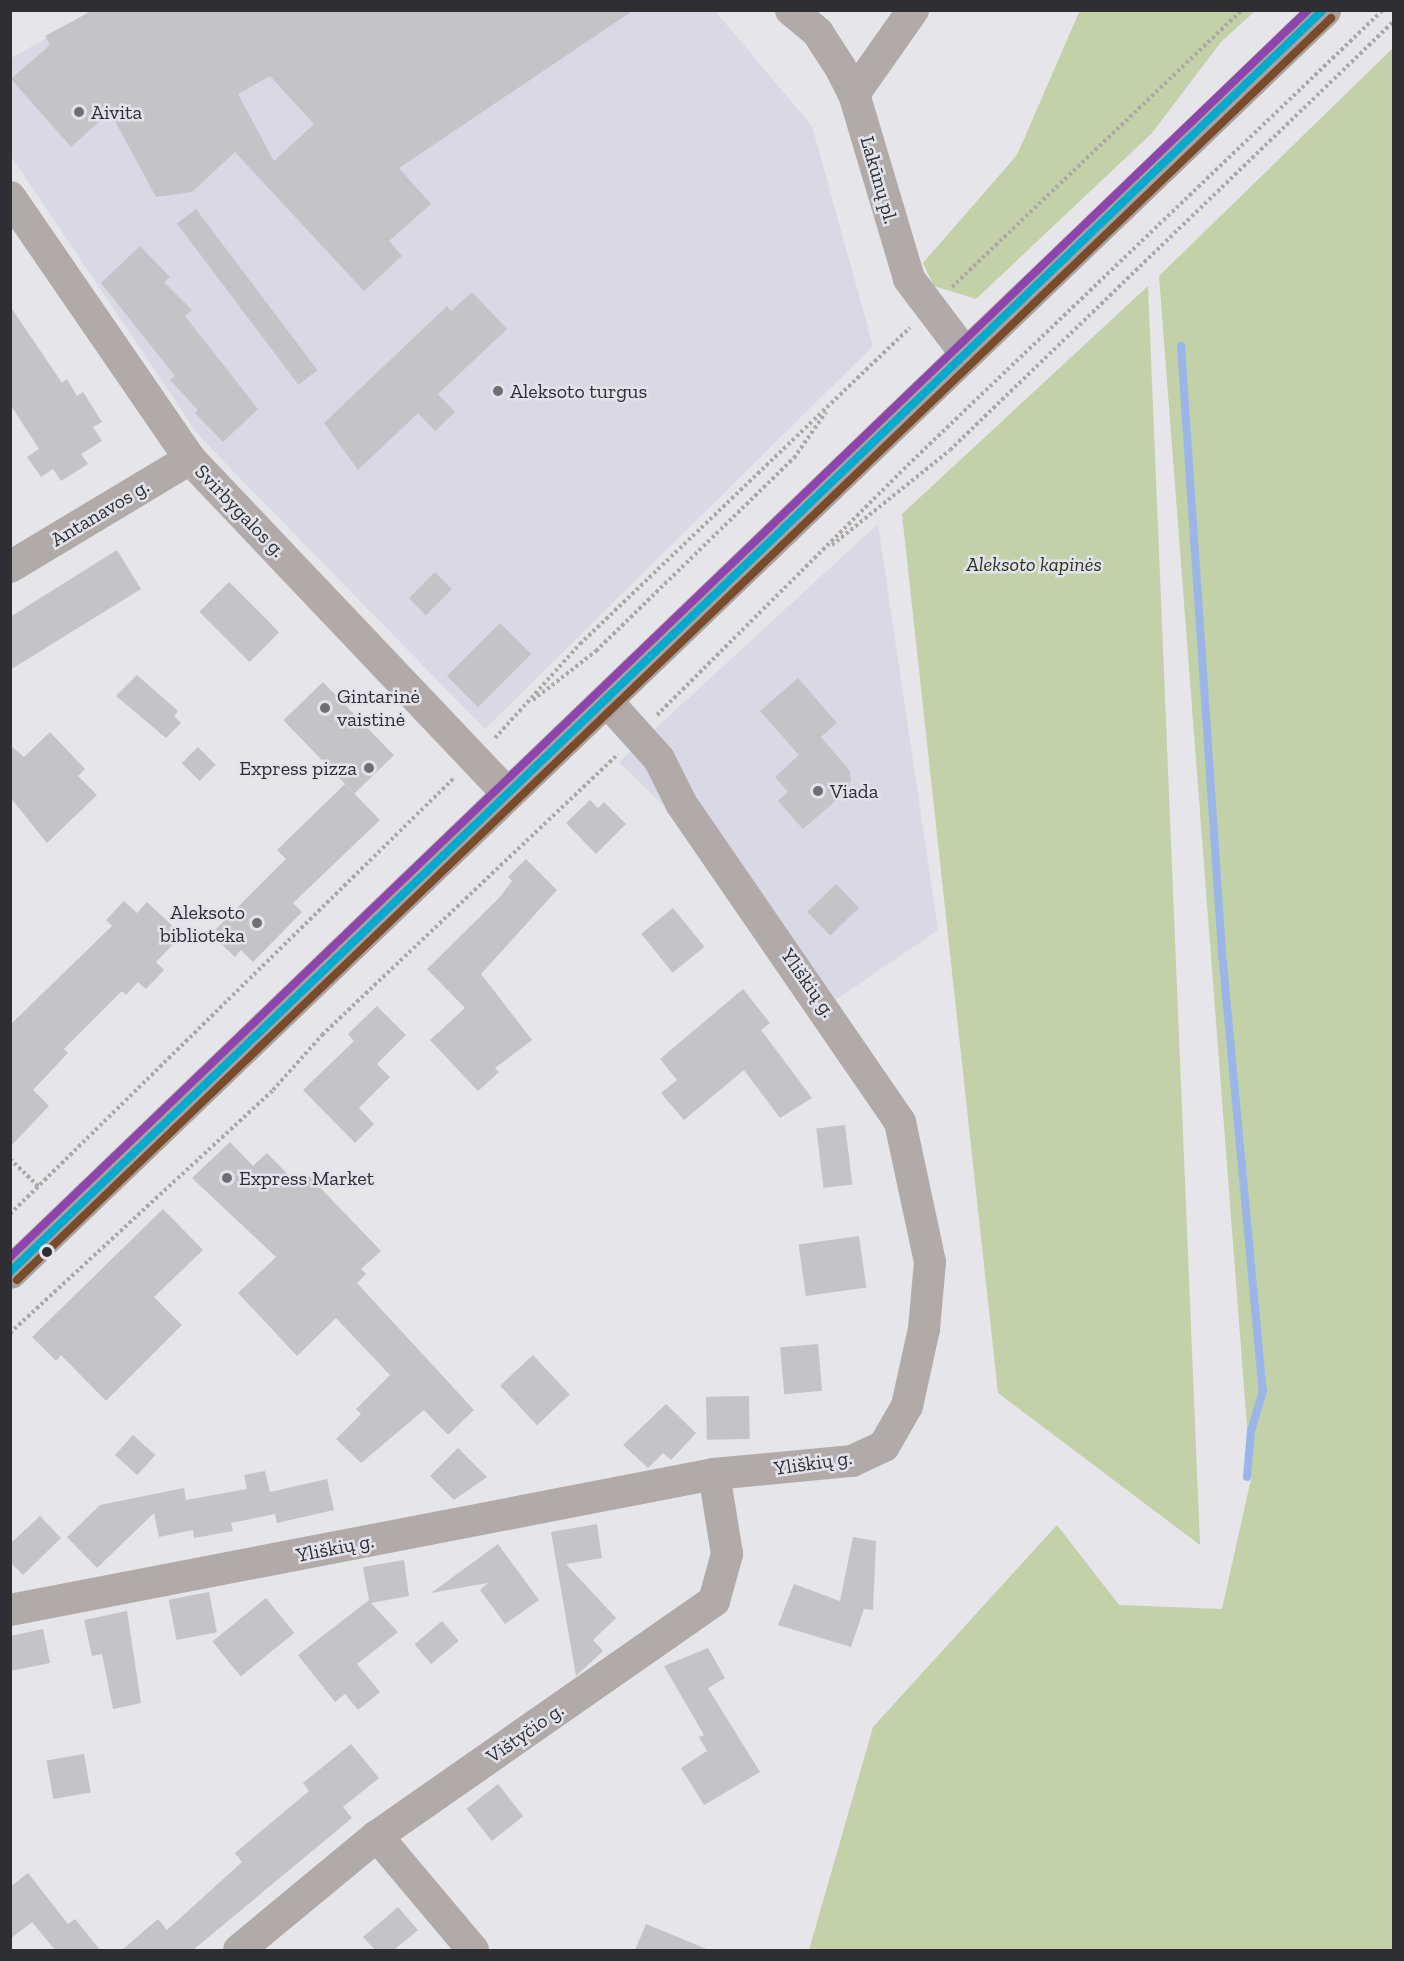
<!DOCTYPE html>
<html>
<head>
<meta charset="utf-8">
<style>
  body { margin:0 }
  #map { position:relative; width:1404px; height:1961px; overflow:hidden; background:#e5e5ea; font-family:"Zilla Slab",serif }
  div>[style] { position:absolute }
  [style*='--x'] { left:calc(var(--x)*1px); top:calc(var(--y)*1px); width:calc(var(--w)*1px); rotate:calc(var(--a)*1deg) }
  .built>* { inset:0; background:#d8d9e4 }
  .green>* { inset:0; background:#c2d1a8 }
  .stream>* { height:8px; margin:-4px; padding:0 4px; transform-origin:4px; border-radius:4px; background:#9ab6e9 }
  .building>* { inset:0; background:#c3c3c8; transform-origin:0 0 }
  .path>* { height:4px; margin-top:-2px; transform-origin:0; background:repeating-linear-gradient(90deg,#ada7a6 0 3px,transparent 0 6px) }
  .street>* { height:32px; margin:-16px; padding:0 16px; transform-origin:16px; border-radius:16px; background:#b2aaa8 }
  .primary>* { height:33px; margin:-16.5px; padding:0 16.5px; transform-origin:16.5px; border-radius:16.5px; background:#aaa29f }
  .bus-1>* { height:8px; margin:-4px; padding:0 4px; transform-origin:4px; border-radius:4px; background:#00a9ce }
  .bus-2>* { height:8px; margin:-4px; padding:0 4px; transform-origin:4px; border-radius:4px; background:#7a4b2a }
  .bus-3>* { height:8px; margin:-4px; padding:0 4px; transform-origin:4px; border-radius:4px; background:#8e44ad }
  .dots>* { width:16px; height:16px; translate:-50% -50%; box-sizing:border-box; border:3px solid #e2e2ed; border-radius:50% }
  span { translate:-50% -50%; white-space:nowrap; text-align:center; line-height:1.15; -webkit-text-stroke:5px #e2e2ed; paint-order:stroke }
  .poi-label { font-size:20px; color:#2f2f33 }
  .left { translate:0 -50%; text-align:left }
  .right { translate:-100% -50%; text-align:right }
  .street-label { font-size:20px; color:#2f2f33 }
  .park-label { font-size:20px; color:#2a3512; font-style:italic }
  .frame { position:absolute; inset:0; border:12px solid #2f2f33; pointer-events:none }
</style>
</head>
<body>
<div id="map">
  <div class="built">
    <div style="clip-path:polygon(93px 11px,715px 11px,812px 126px,873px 346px,485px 729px,199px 436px,11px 156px,10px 59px)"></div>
    <div style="clip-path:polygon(878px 524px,938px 930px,812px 1016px,666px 808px,619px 762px)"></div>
  </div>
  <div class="green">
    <div style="clip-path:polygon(1080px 10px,1255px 11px,1221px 42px,1152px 133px,976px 299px,934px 286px,923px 263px,1017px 155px)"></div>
    <div style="clip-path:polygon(1393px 48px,1393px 1950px,809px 1950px,873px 1727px,1057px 1525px,1119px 1605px,1222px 1609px,1251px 1479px,1159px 276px)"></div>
    <div style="clip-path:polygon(1148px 286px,1200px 1545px,998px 1393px,902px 514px)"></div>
  </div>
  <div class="stream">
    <div style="--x:1181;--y:346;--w:607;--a:86.13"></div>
    <div style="--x:1222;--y:952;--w:441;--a:84.7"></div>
    <div style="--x:1263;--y:1391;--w:42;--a:106.7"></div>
    <div style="--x:1251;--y:1431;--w:46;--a:95"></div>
  </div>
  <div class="building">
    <div style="clip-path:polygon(evenodd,93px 10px,634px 10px,399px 168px,431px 204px,389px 241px,402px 256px,364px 291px,235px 152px,192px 192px,156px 197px,110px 112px,71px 147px,11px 79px,50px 45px,45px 36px,93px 10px,270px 76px,314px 124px,274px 161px,238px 94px,270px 76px)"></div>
    <div style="left:196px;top:209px;width:202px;height:24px;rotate:53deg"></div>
    <div style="clip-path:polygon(140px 246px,170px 277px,164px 282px,192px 310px,185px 316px,258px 409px,223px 442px,195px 413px,198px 410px,170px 380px,175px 376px,101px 283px)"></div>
    <div style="clip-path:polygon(472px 292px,507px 329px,438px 394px,455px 412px,435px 431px,418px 413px,358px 470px,324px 423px,447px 306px,451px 311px)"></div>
    <div style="clip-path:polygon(10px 306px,62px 383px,67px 379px,77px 396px,83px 392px,102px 422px,93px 427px,102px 441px,81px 454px,88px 464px,61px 481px,53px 469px,41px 477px,27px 457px,39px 449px,10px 404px)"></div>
    <div style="clip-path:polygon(117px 550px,141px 589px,10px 670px,10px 617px)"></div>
    <div style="left:435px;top:572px;width:24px;height:37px;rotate:45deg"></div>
    <div style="left:229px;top:582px;width:71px;height:42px;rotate:45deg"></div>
    <div style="left:500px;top:623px;width:44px;height:75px;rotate:45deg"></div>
    <div style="clip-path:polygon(137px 675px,178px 711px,174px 716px,181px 723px,166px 738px,116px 696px)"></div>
    <div style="clip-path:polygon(798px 678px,837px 723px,821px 737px,850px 771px,851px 780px,848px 790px,803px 829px,778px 801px,788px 792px,775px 777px,799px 755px,760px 711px)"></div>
    <div style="left:323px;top:682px;width:102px;height:55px;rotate:46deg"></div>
    <div style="clip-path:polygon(50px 732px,85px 769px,78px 776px,97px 795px,47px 843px,10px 797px,10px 745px,24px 757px)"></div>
    <div style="left:198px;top:747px;width:25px;height:23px;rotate:45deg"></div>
    <div style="clip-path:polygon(345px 784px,380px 820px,293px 903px,302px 912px,253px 962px,241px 950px,235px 957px,211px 934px,286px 859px,277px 850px)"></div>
    <div style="clip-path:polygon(590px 800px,598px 808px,604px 802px,626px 824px,596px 854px,566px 823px)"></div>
    <div style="clip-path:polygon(526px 859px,557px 890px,481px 974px,532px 1040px,495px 1068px,499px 1072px,478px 1091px,430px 1040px,465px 1008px,427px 969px,500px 897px,512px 881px,508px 877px)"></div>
    <div style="left:836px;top:884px;width:33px;height:40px;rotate:46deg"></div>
    <div style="clip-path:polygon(124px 901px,137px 913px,147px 902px,182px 935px,156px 962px,164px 970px,146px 989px,138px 982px,126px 995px,122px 991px,64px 1049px,68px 1053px,33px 1090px,49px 1106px,10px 1147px,10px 1025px,112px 926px,106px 920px)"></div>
    <div style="left:673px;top:908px;width:50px;height:41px;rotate:51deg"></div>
    <div style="clip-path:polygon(743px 989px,770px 1023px,761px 1030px,812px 1098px,780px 1118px,744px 1070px,684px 1120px,661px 1093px,677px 1080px,660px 1059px)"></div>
    <div style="clip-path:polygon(377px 1006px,406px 1035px,377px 1064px,390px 1077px,359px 1108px,374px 1124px,355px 1143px,303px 1090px,354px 1041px,348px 1034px)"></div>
    <div style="left:845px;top:1125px;width:60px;height:29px;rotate:83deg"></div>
    <div style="clip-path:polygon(230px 1142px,253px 1166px,267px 1153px,299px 1186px,309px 1176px,381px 1251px,361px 1269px,366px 1274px,357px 1283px,474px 1410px,448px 1435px,424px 1410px,361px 1463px,336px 1439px,361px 1414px,356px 1409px,390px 1375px,336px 1318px,297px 1356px,238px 1293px,276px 1257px,192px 1178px)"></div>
    <div style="clip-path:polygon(163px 1209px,203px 1250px,154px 1297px,182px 1325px,106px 1401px,61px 1355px,56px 1361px,32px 1337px)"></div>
    <div style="left:859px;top:1236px;width:52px;height:61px;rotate:82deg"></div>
    <div style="left:818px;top:1344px;width:47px;height:38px;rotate:85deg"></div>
    <div style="left:533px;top:1355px;width:54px;height:45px;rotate:47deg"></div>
    <div style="left:749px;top:1396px;width:43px;height:43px;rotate:89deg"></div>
    <div style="clip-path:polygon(666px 1404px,696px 1433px,671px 1460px,663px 1453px,648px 1468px,623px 1445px)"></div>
    <div style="left:133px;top:1435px;width:30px;height:27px;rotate:42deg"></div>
    <div style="clip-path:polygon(458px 1448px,487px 1477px,454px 1500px,430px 1476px)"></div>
    <div style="clip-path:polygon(265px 1471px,270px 1492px,327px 1479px,334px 1510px,277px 1523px,275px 1514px,231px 1523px,233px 1531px,194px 1538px,193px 1530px,159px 1537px,154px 1513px,97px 1568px,67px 1537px,100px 1505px,184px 1488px,186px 1500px,247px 1489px,244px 1475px)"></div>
    <div style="clip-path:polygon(40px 1516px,61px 1538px,23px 1575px,10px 1562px,10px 1544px)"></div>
    <div style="clip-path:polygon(597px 1524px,602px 1558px,566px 1564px,616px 1618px,593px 1640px,603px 1651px,576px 1676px,551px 1532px)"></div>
    <div style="clip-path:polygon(853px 1537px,876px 1541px,873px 1610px,864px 1609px,851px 1647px,778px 1625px,794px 1584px,840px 1601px)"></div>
    <div style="clip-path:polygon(498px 1544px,539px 1600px,505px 1624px,480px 1590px,488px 1583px,431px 1593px)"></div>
    <div style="clip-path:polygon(404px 1560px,409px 1596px,371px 1603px,398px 1632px,357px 1664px,380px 1692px,358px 1710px,345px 1694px,335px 1702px,298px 1655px,369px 1600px,363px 1567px)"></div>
    <div style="left:209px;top:1592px;width:41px;height:41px;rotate:79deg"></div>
    <div style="left:266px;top:1598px;width:45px;height:69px;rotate:51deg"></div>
    <div style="clip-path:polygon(127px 1611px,141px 1703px,113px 1709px,102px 1654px,92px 1656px,84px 1620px)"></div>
    <div style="left:442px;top:1621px;width:26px;height:36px;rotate:50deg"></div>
    <div style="clip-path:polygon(43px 1629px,50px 1663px,10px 1671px,10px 1636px)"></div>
    <div style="clip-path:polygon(708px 1648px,725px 1678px,708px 1688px,760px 1772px,704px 1805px,681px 1768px,707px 1751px,699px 1737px,704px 1735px,664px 1666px)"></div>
    <div style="clip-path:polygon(351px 1744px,379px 1778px,343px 1807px,352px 1818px,193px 1950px,122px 1950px,158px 1919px,167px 1930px,242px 1862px,235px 1853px,309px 1791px,303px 1783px)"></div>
    <div style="left:84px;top:1754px;width:39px;height:38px;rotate:80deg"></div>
    <div style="left:498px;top:1784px;width:41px;height:40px;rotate:52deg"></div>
    <div style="clip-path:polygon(28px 1873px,68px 1924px,75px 1919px,100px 1950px,55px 1950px,32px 1922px,10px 1939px,10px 1887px)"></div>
    <div style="clip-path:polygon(398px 1907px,418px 1930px,394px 1950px,375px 1950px,363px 1937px)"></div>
    <div style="clip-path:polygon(646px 1924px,709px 1950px,635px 1950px)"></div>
  </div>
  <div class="path">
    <div style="--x:952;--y:287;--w:401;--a:-43.7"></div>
    <div style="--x:832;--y:545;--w:151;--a:-38.8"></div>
    <div style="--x:950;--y:450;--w:617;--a:-44.02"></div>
    <div style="--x:533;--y:700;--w:80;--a:-37.9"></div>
    <div style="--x:596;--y:651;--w:277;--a:-44.3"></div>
    <div style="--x:794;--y:458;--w:56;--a:-55.2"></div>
    <div style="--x:657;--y:715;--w:360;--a:-44.9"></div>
    <div style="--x:912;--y:461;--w:652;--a:-43.76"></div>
    <div style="--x:495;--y:738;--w:127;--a:-47.9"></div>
    <div style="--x:580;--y:644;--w:457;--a:-43.8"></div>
    <div style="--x:10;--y:1159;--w:40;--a:44"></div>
    <div style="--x:10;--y:1214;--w:621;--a:-44.48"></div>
    <div style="--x:10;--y:1333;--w:358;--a:-42.7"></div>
    <div style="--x:273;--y:1090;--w:74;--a:-48.3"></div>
    <div style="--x:322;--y:1035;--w:408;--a:-43.5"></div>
  </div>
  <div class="street">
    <div style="--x:791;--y:10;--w:35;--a:40"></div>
    <div style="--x:818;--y:33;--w:40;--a:57.1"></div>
    <div style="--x:840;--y:67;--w:30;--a:63"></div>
    <div style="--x:854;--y:94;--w:193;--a:73.4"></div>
    <div style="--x:909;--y:279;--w:93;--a:52.9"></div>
    <div style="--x:854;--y:94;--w:103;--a:-54.9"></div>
    <div style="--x:10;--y:197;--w:318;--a:55.5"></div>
    <div style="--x:190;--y:459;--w:462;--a:46.5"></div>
    <div style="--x:10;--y:567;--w:210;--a:-31"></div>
    <div style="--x:10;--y:1610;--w:717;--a:-10.93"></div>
    <div style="--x:714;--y:1474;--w:139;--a:-5.4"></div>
    <div style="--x:852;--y:1461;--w:35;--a:-25"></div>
    <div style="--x:884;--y:1446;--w:46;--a:-60.1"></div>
    <div style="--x:907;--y:1406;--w:79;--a:-77.6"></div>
    <div style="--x:924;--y:1329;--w:67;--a:-84.9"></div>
    <div style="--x:930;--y:1262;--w:143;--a:-102.1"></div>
    <div style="--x:900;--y:1122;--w:387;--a:-124.5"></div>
    <div style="--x:681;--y:803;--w:49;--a:-116.6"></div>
    <div style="--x:659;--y:759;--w:79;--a:-131.9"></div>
    <div style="--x:377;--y:1836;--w:149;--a:49.9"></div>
    <div style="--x:239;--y:1950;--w:179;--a:-39.6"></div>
    <div style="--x:377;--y:1836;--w:411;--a:-34.9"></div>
    <div style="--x:714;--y:1601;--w:49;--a:-74.5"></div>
    <div style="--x:727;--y:1554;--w:81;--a:-99.2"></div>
  </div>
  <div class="primary">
    <div style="--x:10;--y:1272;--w:1822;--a:-43.84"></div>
  </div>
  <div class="bus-1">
    <div style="--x:10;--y:1272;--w:1821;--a:-43.87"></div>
  </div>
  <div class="bus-2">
    <div style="--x:17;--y:1280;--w:1822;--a:-43.84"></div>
  </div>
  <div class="bus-3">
    <div style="--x:10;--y:1257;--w:1800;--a:-43.85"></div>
  </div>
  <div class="dots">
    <div style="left:79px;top:112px;background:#6f6f73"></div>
    <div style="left:498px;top:391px;background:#6f6f73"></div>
    <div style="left:325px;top:708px;background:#6f6f73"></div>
    <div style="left:369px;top:768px;background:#6f6f73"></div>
    <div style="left:818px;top:791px;background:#6f6f73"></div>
    <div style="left:257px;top:923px;background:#6f6f73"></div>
    <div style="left:227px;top:1178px;background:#6f6f73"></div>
    <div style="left:47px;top:1252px;background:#2f2f33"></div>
  </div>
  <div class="poi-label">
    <span class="left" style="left:91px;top:112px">Aivita</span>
    <span class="left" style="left:510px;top:391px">Aleksoto turgus</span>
    <span class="left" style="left:337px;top:708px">Gintarinė<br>vaistinė</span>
    <span class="right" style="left:357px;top:768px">Express pizza</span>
    <span class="left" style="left:830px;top:791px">Viada</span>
    <span class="right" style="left:245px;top:924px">Aleksoto<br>biblioteka</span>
    <span class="left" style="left:239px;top:1178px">Express Market</span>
  </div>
  <div class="street-label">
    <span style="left:879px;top:180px;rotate:74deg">Lakūnų pl.</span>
    <span style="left:240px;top:511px;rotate:46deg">Svirbygalos g.</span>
    <span style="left:100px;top:513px;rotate:-31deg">Antanavos g.</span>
    <span style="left:808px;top:983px;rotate:55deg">Yliškių g.</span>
    <span style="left:813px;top:1463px;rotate:-8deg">Yliškių g.</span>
    <span style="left:335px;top:1548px;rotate:-11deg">Yliškių g.</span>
    <span style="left:525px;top:1733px;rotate:-35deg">Vištyčio g.</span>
  </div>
  <div class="park-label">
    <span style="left:1034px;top:564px">Aleksoto kapinės</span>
  </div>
  <div class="frame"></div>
</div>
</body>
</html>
